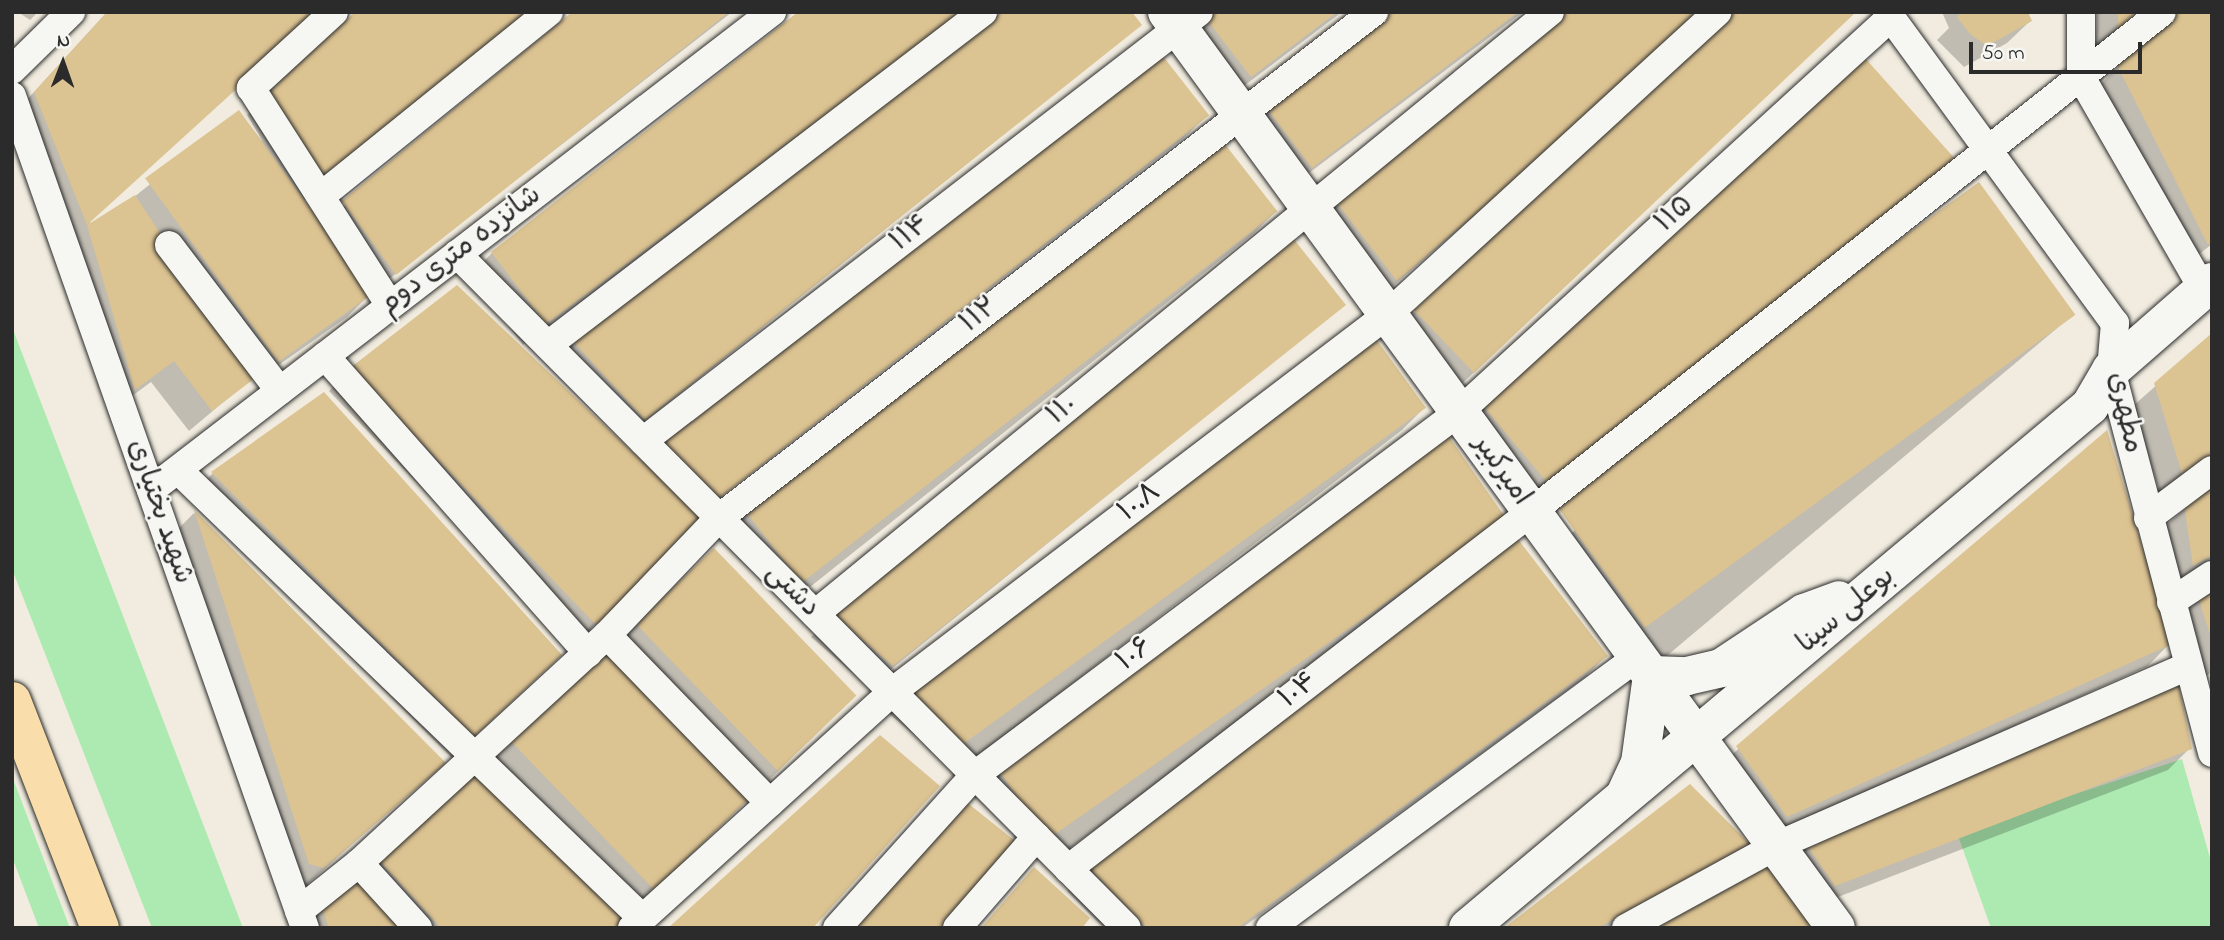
<!DOCTYPE html>
<html>
<head>
<meta charset="utf-8">
<style>
  body { margin:0 }
  #map { position:relative; width:2224px; height:940px; overflow:hidden; background:#f1ecdf; font-family:"Indie Flower","Playpen Sans Arabic",sans-serif }
  div>[style] { position:absolute }
  [style*='--x'] { left:calc(var(--x)*1px); top:calc(var(--y)*1px); width:calc(var(--w)*1px); rotate:calc(var(--a)*1deg) }
  .green>* { inset:0; background:#adeab1 }
  .shadow>* { inset:0; background:#0003; transform-origin:0 0 }
  .building>* { inset:0; background:#dcc392; transform-origin:0 0 }
  .roads { filter:drop-shadow(0 0 2px #2b2b2b) drop-shadow(0 0 2px #2b2b2b) }
  .minor>* { height:28px; margin:-14px; padding:0 14px; transform-origin:14px; border-radius:14px; background:#f6f6f2 }
  .secondary>* { height:38px; margin:-19px; padding:0 19px; transform-origin:19px; border-radius:19px; background:#f6f6f2 }
  .trunk>* { height:38px; margin:-19px; padding:0 19px; transform-origin:19px; border-radius:19px; background:#f9deab }
  span { translate:-50% -50%; white-space:nowrap; text-align:center; line-height:1.15; -webkit-text-stroke:5px #f6f6f2; paint-order:stroke }
  .street-label { font-size:28px; color:#2b2b2b }
  .frame { position:absolute; inset:0; border:14px solid #2b2b2b; pointer-events:none }
  .north { position:absolute; left:28px; top:28px; width:70px; height:70px; -webkit-text-stroke:5px #f6f6f2; paint-order:stroke; rotate:1deg; font-size:19px; font-weight:700; line-height:28px; text-align:center; color:#2b2b2b }
  .north::after { content:''; display:block; margin:auto; width:24px; height:32px; background:#2b2b2b; clip-path:polygon(50% 0,100% 100%,50% 72%,0 100%) }
  .scale { position:absolute; left:1969px; top:42px; width:173px; height:32px; box-sizing:border-box; border:4px solid #2b2b2b; border-top:0; padding-left:9px; font-size:21px; line-height:24px; white-space:nowrap; color:#2b2b2b; -webkit-text-stroke:5px #f6f6f2; paint-order:stroke }
</style>
</head>
<body>
<div id="map">
  <div class="green">
    <div style="clip-path:polygon(12px 327px,243px 928px,152px 928px,12px 569px)"></div>
    <div style="clip-path:polygon(2182px 759px,2212px 865px,2212px 928px,1991px 928px,1957px 833px)"></div>
    <div style="clip-path:polygon(12px 776px,31px 826px,70px 928px,39px 928px,12px 857px)"></div>
  </div>
  <div class="shadow">
    <div style="clip-path:polygon(18px 12px,38px 12px,30px 20px)"></div>
    <div style="clip-path:polygon(107px 12px,90px 224px,129px 201px,239px 113px,263px 142px,247px 115px,270px 93px,535px 12px,303px 202px,320px 226px,575px 12px,732px 12px,371px 293px,347px 317px,256px 381px,253px 377px,189px 431px,151px 382px,113px 410px,13px 115px)"></div>
    <div style="clip-path:polygon(968px 12px,523px 345px,470px 275px,492px 253px)"></div>
    <div style="clip-path:polygon(1195px 12px,1342px 12px,1228px 98px)"></div>
    <div style="clip-path:polygon(1376px 12px,1523px 12px,1289px 188px,1238px 121px)"></div>
    <div style="clip-path:polygon(1712px 12px,1374px 302px,1303px 209px)"></div>
    <div style="clip-path:polygon(1731px 12px,1852px 14px,1451px 394px,1393px 333px)"></div>
    <div style="clip-path:polygon(1942px 12px,2026px 12px,2030px 21px,2007px 43px,1964px 67px,1937px 40px,1949px 28px)"></div>
    <div style="clip-path:polygon(2097px 12px,2137px 12px,2096px 48px)"></div>
    <div style="clip-path:polygon(2212px 12px,2212px 244px,2186px 265px,2096px 89px,2118px 67px)"></div>
    <div style="clip-path:polygon(1140px 25px,622px 440px,550px 362px,572px 340px)"></div>
    <div style="clip-path:polygon(1207px 115px,1185px 137px,696px 515px,701px 520px,573px 646px,329px 391px,351px 369px,641px 463px,663px 441px)"></div>
    <div style="clip-path:polygon(1217px 137px,1276px 211px,1254px 233px,790px 603px,723px 532px)"></div>
    <div style="clip-path:polygon(1933px 183px,1527px 506px,1455px 420px)"></div>
    <div style="clip-path:polygon(1344px 305px,869px 687px,811px 637px,833px 616px)"></div>
    <div style="clip-path:polygon(2074px 314px,1650px 670px,1554px 551px,1576px 529px)"></div>
    <div style="clip-path:polygon(2212px 336px,2212px 459px,2161px 497px,2133px 406px)"></div>
    <div style="clip-path:polygon(324px 394px,538px 676px,451px 757px,190px 496px,212px 474px)"></div>
    <div style="clip-path:polygon(1424px 408px,1402px 430px,959px 771px,888px 713px,910px 691px)"></div>
    <div style="clip-path:polygon(2106px 433px,2170px 643px,2148px 666px,1765px 838px,1715px 769px)"></div>
    <div style="clip-path:polygon(2212px 486px,2212px 561px,2172px 587px,2163px 528px)"></div>
    <div style="clip-path:polygon(194px 513px,443px 763px,301px 890px,173px 534px)"></div>
    <div style="clip-path:polygon(1481px 541px,1049px 864px,979px 794px,1001px 772px)"></div>
    <div style="clip-path:polygon(2212px 588px,2212px 672px,2196px 682px,2177px 619px)"></div>
    <div style="clip-path:polygon(637px 624px,854px 696px,757px 792px,615px 646px)"></div>
    <div style="left:607px;top:650px;width:204px;height:164px;rotate:46deg"></div>
    <div style="clip-path:polygon(1606px 656px,1584px 678px,1242px 928px,1104px 928px,1067px 891px,1089px 869px)"></div>
    <div style="clip-path:polygon(2190px 748px,2168px 770px,1812px 907px,1780px 858px,1801px 836px)"></div>
    <div style="clip-path:polygon(381px 861px,615px 928px,301px 928px)"></div>
    <div style="clip-path:polygon(1727px 867px,1613px 928px,1506px 928px)"></div>
  </div>
  <div class="building">
    <div style="clip-path:polygon(107px 12px,321px 12px,87px 225px,135px 195px,255px 378px,212px 411px,174px 361px,135px 390px,87px 225px,34px 92px)"></div>
    <div style="clip-path:polygon(355px 12px,532px 12px,322px 185px,268px 92px)"></div>
    <div style="clip-path:polygon(572px 12px,729px 12px,396px 275px,342px 201px)"></div>
    <div style="clip-path:polygon(798px 12px,963px 12px,546px 324px,491px 252px)"></div>
    <div style="clip-path:polygon(1002px 12px,1132px 12px,1142px 25px,645px 420px,571px 339px)"></div>
    <div style="clip-path:polygon(1201px 12px,1337px 12px,1251px 77px)"></div>
    <div style="clip-path:polygon(1373px 12px,1518px 12px,1312px 168px,1259px 98px)"></div>
    <div style="clip-path:polygon(1554px 12px,1711px 12px,1397px 281px,1324px 186px)"></div>
    <div style="clip-path:polygon(1728px 12px,1854px 14px,1474px 373px,1414px 310px)"></div>
    <div style="clip-path:polygon(1962px 12px,2028px 12px,2032px 21px,1987px 46px,1970px 34px,1957px 17px)"></div>
    <div style="clip-path:polygon(2118px 12px,2137px 12px,2118px 29px)"></div>
    <div style="clip-path:polygon(2178px 12px,2212px 12px,2212px 242px,2208px 245px,2117px 65px)"></div>
    <div style="left:1155px;top:46px;width:88px;height:630px;rotate:52deg"></div>
    <div style="clip-path:polygon(1865px 58px,1957px 161px,1550px 486px,1476px 397px)"></div>
    <div style="left:239px;top:110px;width:227px;height:116px;rotate:54deg"></div>
    <div style="left:1217px;top:134px;width:98px;height:604px;rotate:52deg"></div>
    <div style="left:1979px;top:182px;width:164px;height:532px;rotate:54deg"></div>
    <div style="clip-path:polygon(1285px 228px,1346px 305px,893px 666px,832px 614px)"></div>
    <div style="clip-path:polygon(457px 285px,704px 520px,597px 626px,350px 368px)"></div>
    <div style="clip-path:polygon(2212px 333px,2212px 455px,2183px 477px,2154px 383px)"></div>
    <div style="left:1376px;top:339px;width:85px;height:584px;rotate:54deg"></div>
    <div style="clip-path:polygon(324px 392px,562px 655px,474px 737px,211px 472px)"></div>
    <div style="clip-path:polygon(2107px 430px,2172px 644px,1787px 817px,1736px 746px)"></div>
    <div style="left:1447px;top:434px;width:103px;height:560px;rotate:55deg"></div>
    <div style="clip-path:polygon(2212px 483px,2212px 555px,2193px 566px,2184px 504px)"></div>
    <div style="clip-path:polygon(194px 510px,446px 763px,324px 868px,309px 864px)"></div>
    <div style="clip-path:polygon(1517px 538px,1608px 656px,1237px 928px,1147px 928px,1088px 867px)"></div>
    <div style="left:714px;top:548px;width:205px;height:109px;rotate:46deg"></div>
    <div style="clip-path:polygon(2212px 586px,2212px 638px,2211px 638px,2198px 596px)"></div>
    <div style="left:607px;top:648px;width:207px;height:134px;rotate:46deg"></div>
    <div style="clip-path:polygon(2176px 672px,2192px 749px,1835px 886px,1800px 835px)"></div>
    <div style="clip-path:polygon(880px 735px,940px 786px,813px 928px,668px 928px)"></div>
    <div style="clip-path:polygon(478px 769px,626px 918px,615px 928px,441px 928px,379px 860px)"></div>
    <div style="clip-path:polygon(1690px 784px,1752px 846px,1597px 928px,1504px 928px)"></div>
    <div style="clip-path:polygon(965px 801px,1019px 844px,946px 928px,851px 928px)"></div>
    <div style="clip-path:polygon(1765px 865px,1817px 928px,1641px 928px)"></div>
    <div style="clip-path:polygon(1034px 867px,1090px 918px,1082px 928px,981px 928px)"></div>
    <div style="clip-path:polygon(357px 876px,402px 928px,329px 928px,321px 906px)"></div>
  </div>
  <div class="roads">
    <div class="minor">
      <div style="--x:334;--y:12;--w:113;--a:137.5"></div>
      <div style="--x:251;--y:88;--w:258;--a:57.4"></div>
      <div style="--x:1887;--y:12;--w:386;--a:53.8"></div>
      <div style="--x:2115;--y:323;--w:47;--a:94.9"></div>
      <div style="--x:2111;--y:370;--w:396;--a:75.2"></div>
      <div style="--x:2081;--y:12;--w:65;--a:90"></div>
      <div style="--x:2081;--y:77;--w:245;--a:60.1"></div>
      <div style="--x:12;--y:70;--w:83;--a:-44.5"></div>
      <div style="--x:12;--y:96;--w:882;--a:70.6"></div>
      <div style="--x:321;--y:196;--w:293;--a:-38.9"></div>
      <div style="--x:169;--y:245;--w:183;--a:52.8"></div>
      <div style="--x:457;--y:254;--w:950;--a:45.17"></div>
      <div style="--x:548;--y:345;--w:548;--a:-37.43"></div>
      <div style="--x:325;--y:356;--w:397;--a:48.5"></div>
      <div style="--x:643;--y:441;--w:702;--a:-37.65"></div>
      <div style="--x:179;--y:471;--w:644;--a:43.99"></div>
      <div style="--x:151;--y:490;--w:784;--a:-37.59"></div>
      <div style="--x:2148;--y:518;--w:80;--a:-36.9"></div>
      <div style="--x:2171;--y:602;--w:49;--a:-33.4"></div>
      <div style="--x:815;--y:614;--w:950;--a:-39.32"></div>
      <div style="--x:607;--y:635;--w:234;--a:45.9"></div>
      <div style="--x:359;--y:863;--w:88;--a:47.8"></div>
      <div style="--x:1068;--y:869;--w:583;--a:-37.62"></div>
      <div style="--x:1530;--y:513;--w:806;--a:-38.4"></div>
      <div style="--x:299;--y:911;--w:77;--a:-38.7"></div>
      <div style="--x:359;--y:863;--w:337;--a:-42.6"></div>
      <div style="--x:607;--y:635;--w:162;--a:-46.3"></div>
      <div style="--x:719;--y:518;--w:828;--a:-37.69"></div>
      <div style="--x:632;--y:928;--w:351;--a:-42.2"></div>
      <div style="--x:892;--y:692;--w:624;--a:-37.31"></div>
      <div style="--x:1388;--y:314;--w:447;--a:-42.5"></div>
      <div style="--x:837;--y:928;--w:206;--a:-48"></div>
      <div style="--x:975;--y:775;--w:605;--a:-36.87"></div>
      <div style="--x:1459;--y:412;--w:585;--a:-42.44"></div>
      <div style="--x:957;--y:928;--w:121;--a:-49"></div>
      <div style="--x:1270;--y:928;--w:457;--a:-36.4"></div>
      <div style="--x:1626;--y:928;--w:171;--a:-28.7"></div>
      <div style="--x:1776;--y:846;--w:450;--a:-23.6"></div>
    </div>
    <div class="secondary">
      <div style="--x:1167;--y:12;--w:1134;--a:53.86"></div>
      <div style="--x:1626;--y:793;--w:33;--a:-65"></div>
      <div style="--x:1640;--y:763;--w:89;--a:-82.2"></div>
      <div style="--x:1652;--y:675;--w:35;--a:2"></div>
      <div style="--x:1687;--y:676;--w:35;--a:-13"></div>
      <div style="--x:1721;--y:668;--w:100;--a:-33.5"></div>
      <div style="--x:1804;--y:613;--w:37;--a:-20"></div>
      <div style="--x:1468;--y:928;--w:812;--a:-40"></div>
      <div style="--x:2090;--y:406;--w:42;--a:-59.7"></div>
      <div style="--x:2111;--y:370;--w:134;--a:-41.1"></div>
    </div>
    <div class="trunk">
      <div style="--x:12;--y:701;--w:243;--a:68.8"></div>
    </div>
  </div>
  <div class="street-label">
    <span style="left:1675px;top:215px;rotate:-42deg">۱۱۵</span>
    <span style="left:911px;top:234px;rotate:-38deg">۱۱۴</span>
    <span style="left:461px;top:251px;rotate:-37deg">شانزده متری دوم</span>
    <span style="left:980px;top:316px;rotate:-38deg">۱۱۲</span>
    <span style="left:1063px;top:411px;rotate:-39deg">۱۱۰</span>
    <span style="left:2124px;top:413px;rotate:78deg">مطهری</span>
    <span style="left:1501px;top:471px;rotate:55deg">امیرکبیر</span>
    <span style="left:1140px;top:503px;rotate:-37deg">۱۰.۸</span>
    <span style="left:159px;top:512px;rotate:71deg">شهید بختیاری</span>
    <span style="left:792px;top:591px;rotate:45deg">دشتی</span>
    <span style="left:1847px;top:611px;rotate:-40deg">بوعلی سینا</span>
    <span style="left:1135px;top:655px;rotate:-37deg">۱۰۶</span>
    <span style="left:1299px;top:691px;rotate:-38deg">۱۰۴</span>
  </div>
  <div class="frame"></div>
  <div class="north">N</div>
  <div class="scale">50 m</div>
</div>
</body>
</html>
